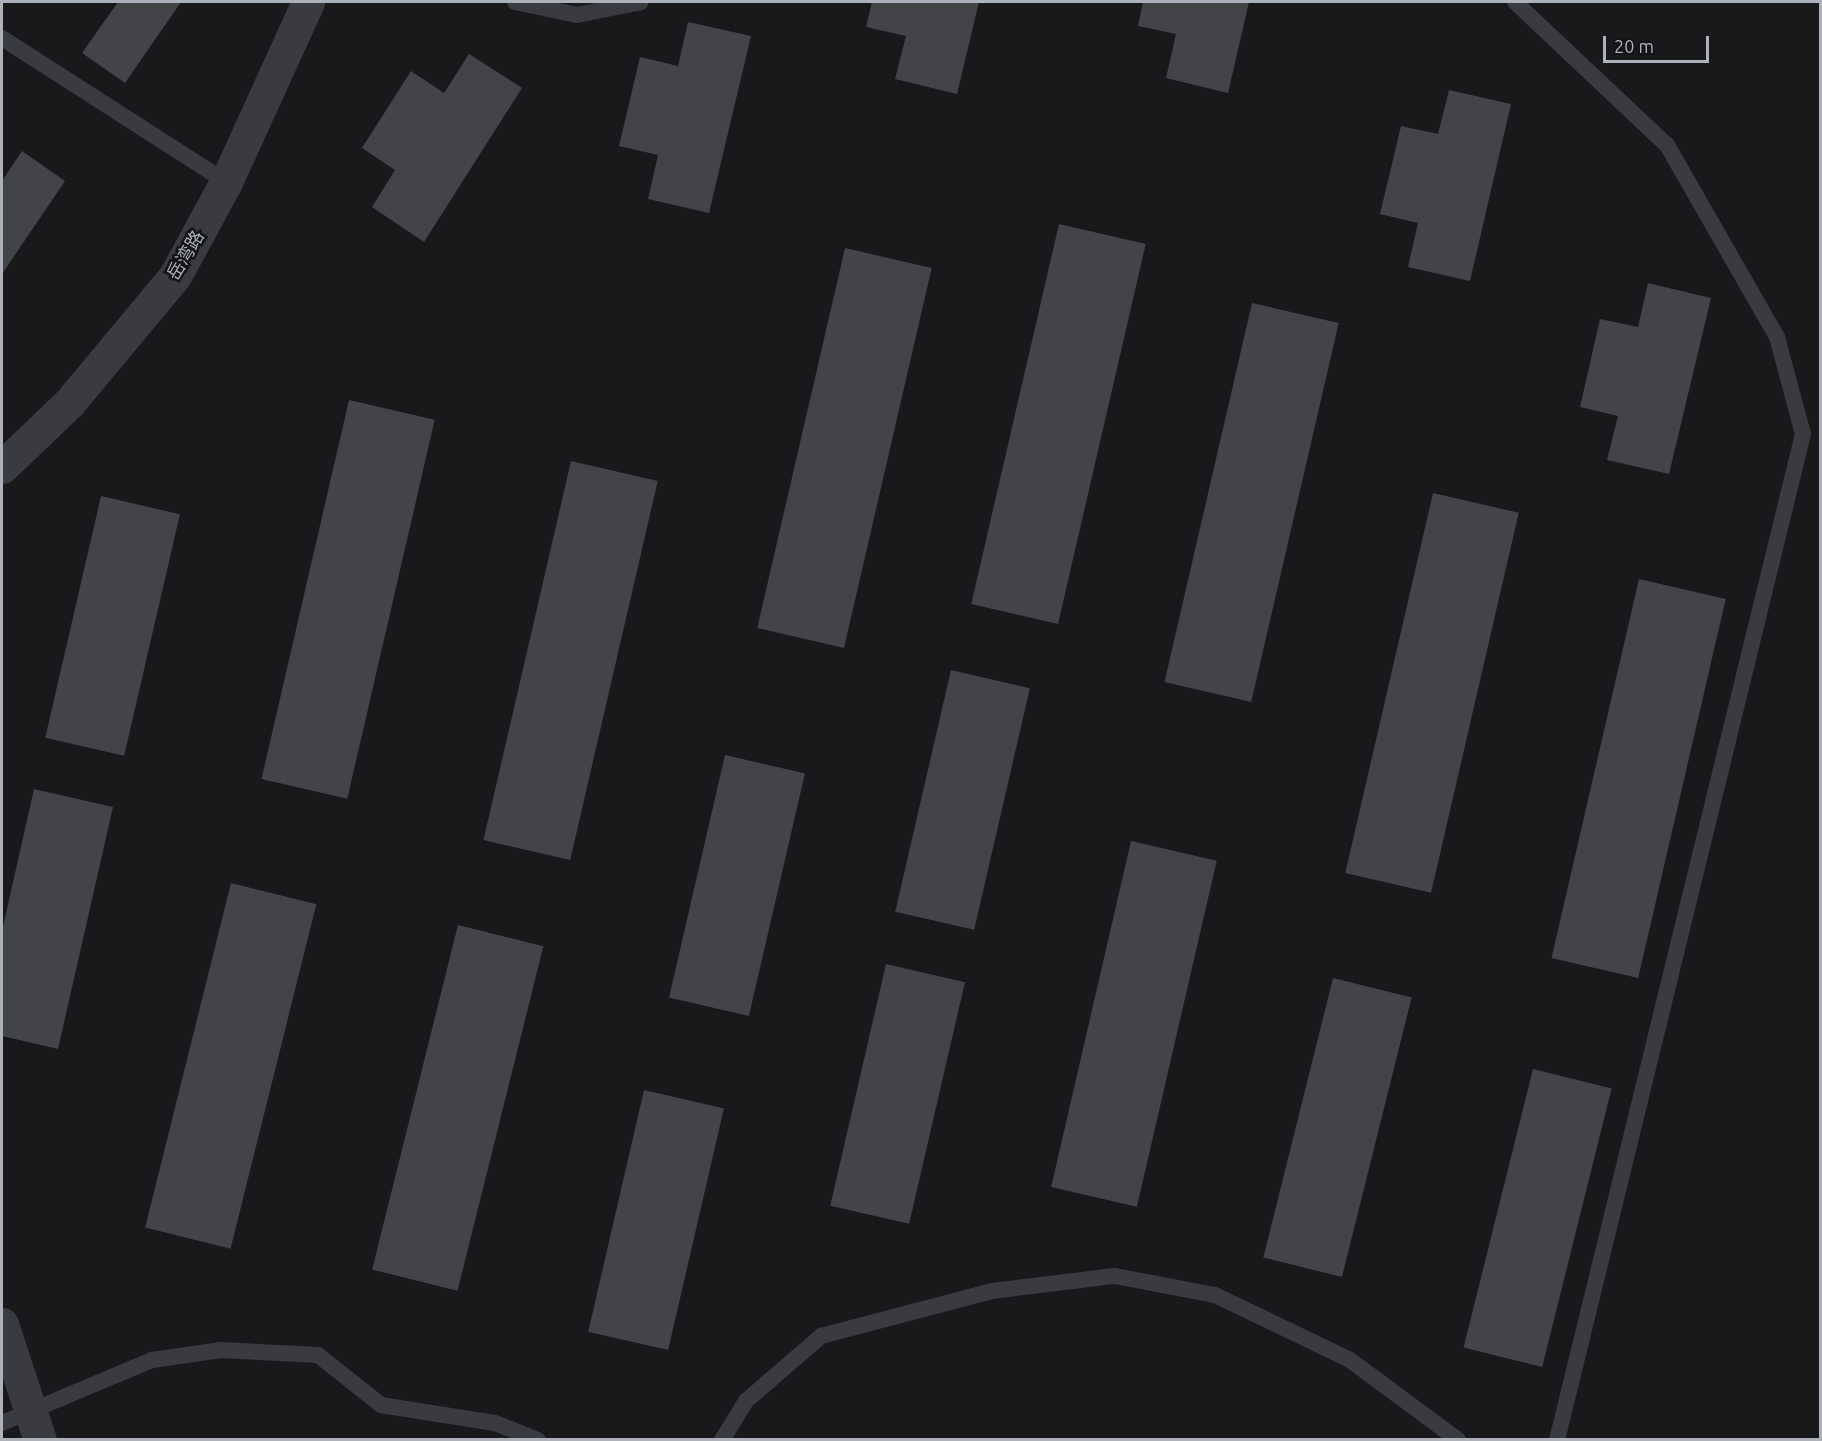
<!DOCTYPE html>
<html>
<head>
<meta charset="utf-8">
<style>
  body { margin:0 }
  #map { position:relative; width:1822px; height:1441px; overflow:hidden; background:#19191b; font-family:Ubuntu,"Noto Sans SC",sans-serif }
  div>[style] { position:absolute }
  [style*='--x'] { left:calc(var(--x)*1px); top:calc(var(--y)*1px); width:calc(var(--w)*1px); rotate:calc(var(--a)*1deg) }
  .building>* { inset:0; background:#434448; transform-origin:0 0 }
  .service>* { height:16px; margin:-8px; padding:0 8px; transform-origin:8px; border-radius:8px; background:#3a3b40 }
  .tertiary>* { height:33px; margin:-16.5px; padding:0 16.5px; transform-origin:16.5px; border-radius:16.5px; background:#3a3b40 }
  span { translate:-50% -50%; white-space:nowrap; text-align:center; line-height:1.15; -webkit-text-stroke:5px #141416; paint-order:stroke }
  .street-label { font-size:18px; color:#acb1ba }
  .frame { position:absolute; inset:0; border:3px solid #acb1ba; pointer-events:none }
  .scale { position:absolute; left:1603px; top:36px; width:106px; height:27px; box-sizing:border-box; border:3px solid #acb1ba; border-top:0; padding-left:8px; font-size:18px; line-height:21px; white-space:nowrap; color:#acb1ba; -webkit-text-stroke:4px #141416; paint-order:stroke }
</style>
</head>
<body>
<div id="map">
  <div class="building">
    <div style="clip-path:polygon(118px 2px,181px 2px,125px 83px,82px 53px)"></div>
    <div style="clip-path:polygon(872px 2px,979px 2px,957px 94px,895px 79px,906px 36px,866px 27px)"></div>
    <div style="clip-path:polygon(1143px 2px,1249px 2px,1228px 93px,1166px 78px,1176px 34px,1138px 26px)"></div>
    <div style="clip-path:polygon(688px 22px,751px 36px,709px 213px,648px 199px,658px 155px,619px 146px,640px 57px,678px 66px)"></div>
    <div style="clip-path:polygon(469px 54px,522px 88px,424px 242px,372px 207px,395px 170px,362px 148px,411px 71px,444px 93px)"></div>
    <div style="clip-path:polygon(1449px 90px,1511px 104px,1470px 281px,1408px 267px,1418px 223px,1380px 214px,1401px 126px,1438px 134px)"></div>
    <div style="clip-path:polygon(22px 151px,65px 181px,2px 274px,2px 181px)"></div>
    <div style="left:1059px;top:224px;width:89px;height:390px;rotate:13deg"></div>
    <div style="left:845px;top:248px;width:89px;height:390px;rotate:13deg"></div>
    <div style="clip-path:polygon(1648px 283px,1711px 298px,1669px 474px,1607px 460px,1618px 416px,1580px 407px,1600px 319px,1638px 327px)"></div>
    <div style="left:1252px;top:303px;width:89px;height:389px;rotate:13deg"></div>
    <div style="left:349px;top:400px;width:88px;height:389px;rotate:13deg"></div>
    <div style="left:571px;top:461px;width:89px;height:389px;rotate:13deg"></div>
    <div style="left:1433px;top:493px;width:88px;height:390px;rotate:13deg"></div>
    <div style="left:101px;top:496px;width:81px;height:248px;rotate:13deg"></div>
    <div style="left:1639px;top:579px;width:89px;height:389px;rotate:13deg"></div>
    <div style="left:951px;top:670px;width:81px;height:248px;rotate:13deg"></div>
    <div style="left:725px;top:755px;width:82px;height:249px;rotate:13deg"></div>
    <div style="clip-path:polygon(34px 789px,113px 807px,58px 1049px,2px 1036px,2px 931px)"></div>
    <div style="left:1131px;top:841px;width:88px;height:355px;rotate:13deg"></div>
    <div style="left:231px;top:883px;width:88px;height:355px;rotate:14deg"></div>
    <div style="left:458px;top:925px;width:88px;height:355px;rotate:14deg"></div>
    <div style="left:886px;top:964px;width:81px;height:248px;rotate:13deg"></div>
    <div style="left:1333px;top:978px;width:81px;height:288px;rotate:14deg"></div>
    <div style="left:1533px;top:1069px;width:81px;height:287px;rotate:14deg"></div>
    <div style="left:644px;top:1090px;width:82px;height:248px;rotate:13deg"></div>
  </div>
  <div class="service">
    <div style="--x:515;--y:2;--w:63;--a:11.8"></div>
    <div style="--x:577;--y:15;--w:65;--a:-11.5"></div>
    <div style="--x:1515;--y:2;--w:209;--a:43.3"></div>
    <div style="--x:1667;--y:145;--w:221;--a:60.2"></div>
    <div style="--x:1777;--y:337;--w:100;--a:75"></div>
    <div style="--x:1803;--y:434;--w:1036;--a:103.74"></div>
    <div style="--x:2;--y:38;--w:266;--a:32.7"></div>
    <div style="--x:2;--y:1423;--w:163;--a:-22.8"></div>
    <div style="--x:152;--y:1360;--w:70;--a:-8.2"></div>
    <div style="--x:221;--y:1350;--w:97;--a:3"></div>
    <div style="--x:318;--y:1355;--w:80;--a:38.4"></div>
    <div style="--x:381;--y:1405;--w:115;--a:9"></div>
    <div style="--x:495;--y:1423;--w:46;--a:21.6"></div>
    <div style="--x:722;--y:1440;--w:46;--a:-58.4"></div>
    <div style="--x:746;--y:1401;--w:99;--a:-40.9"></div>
    <div style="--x:821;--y:1336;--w:177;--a:-14.7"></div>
    <div style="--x:992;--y:1291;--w:124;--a:-7"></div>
    <div style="--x:1115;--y:1276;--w:102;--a:10.8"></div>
    <div style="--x:1215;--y:1295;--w:150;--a:25.7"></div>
    <div style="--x:1350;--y:1360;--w:134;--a:36.5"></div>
  </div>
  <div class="tertiary">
    <div style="--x:2;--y:467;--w:93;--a:-43.7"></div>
    <div style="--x:69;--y:403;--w:165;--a:-50.2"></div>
    <div style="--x:175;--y:276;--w:107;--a:-61.5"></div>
    <div style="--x:226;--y:182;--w:198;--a:-65.5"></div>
    <div style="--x:2;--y:1324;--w:122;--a:71.9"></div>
  </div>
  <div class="street-label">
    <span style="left:185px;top:255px;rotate:-59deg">岳湾路</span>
  </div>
  <div class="frame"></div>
  <div class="scale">20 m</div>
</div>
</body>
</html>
